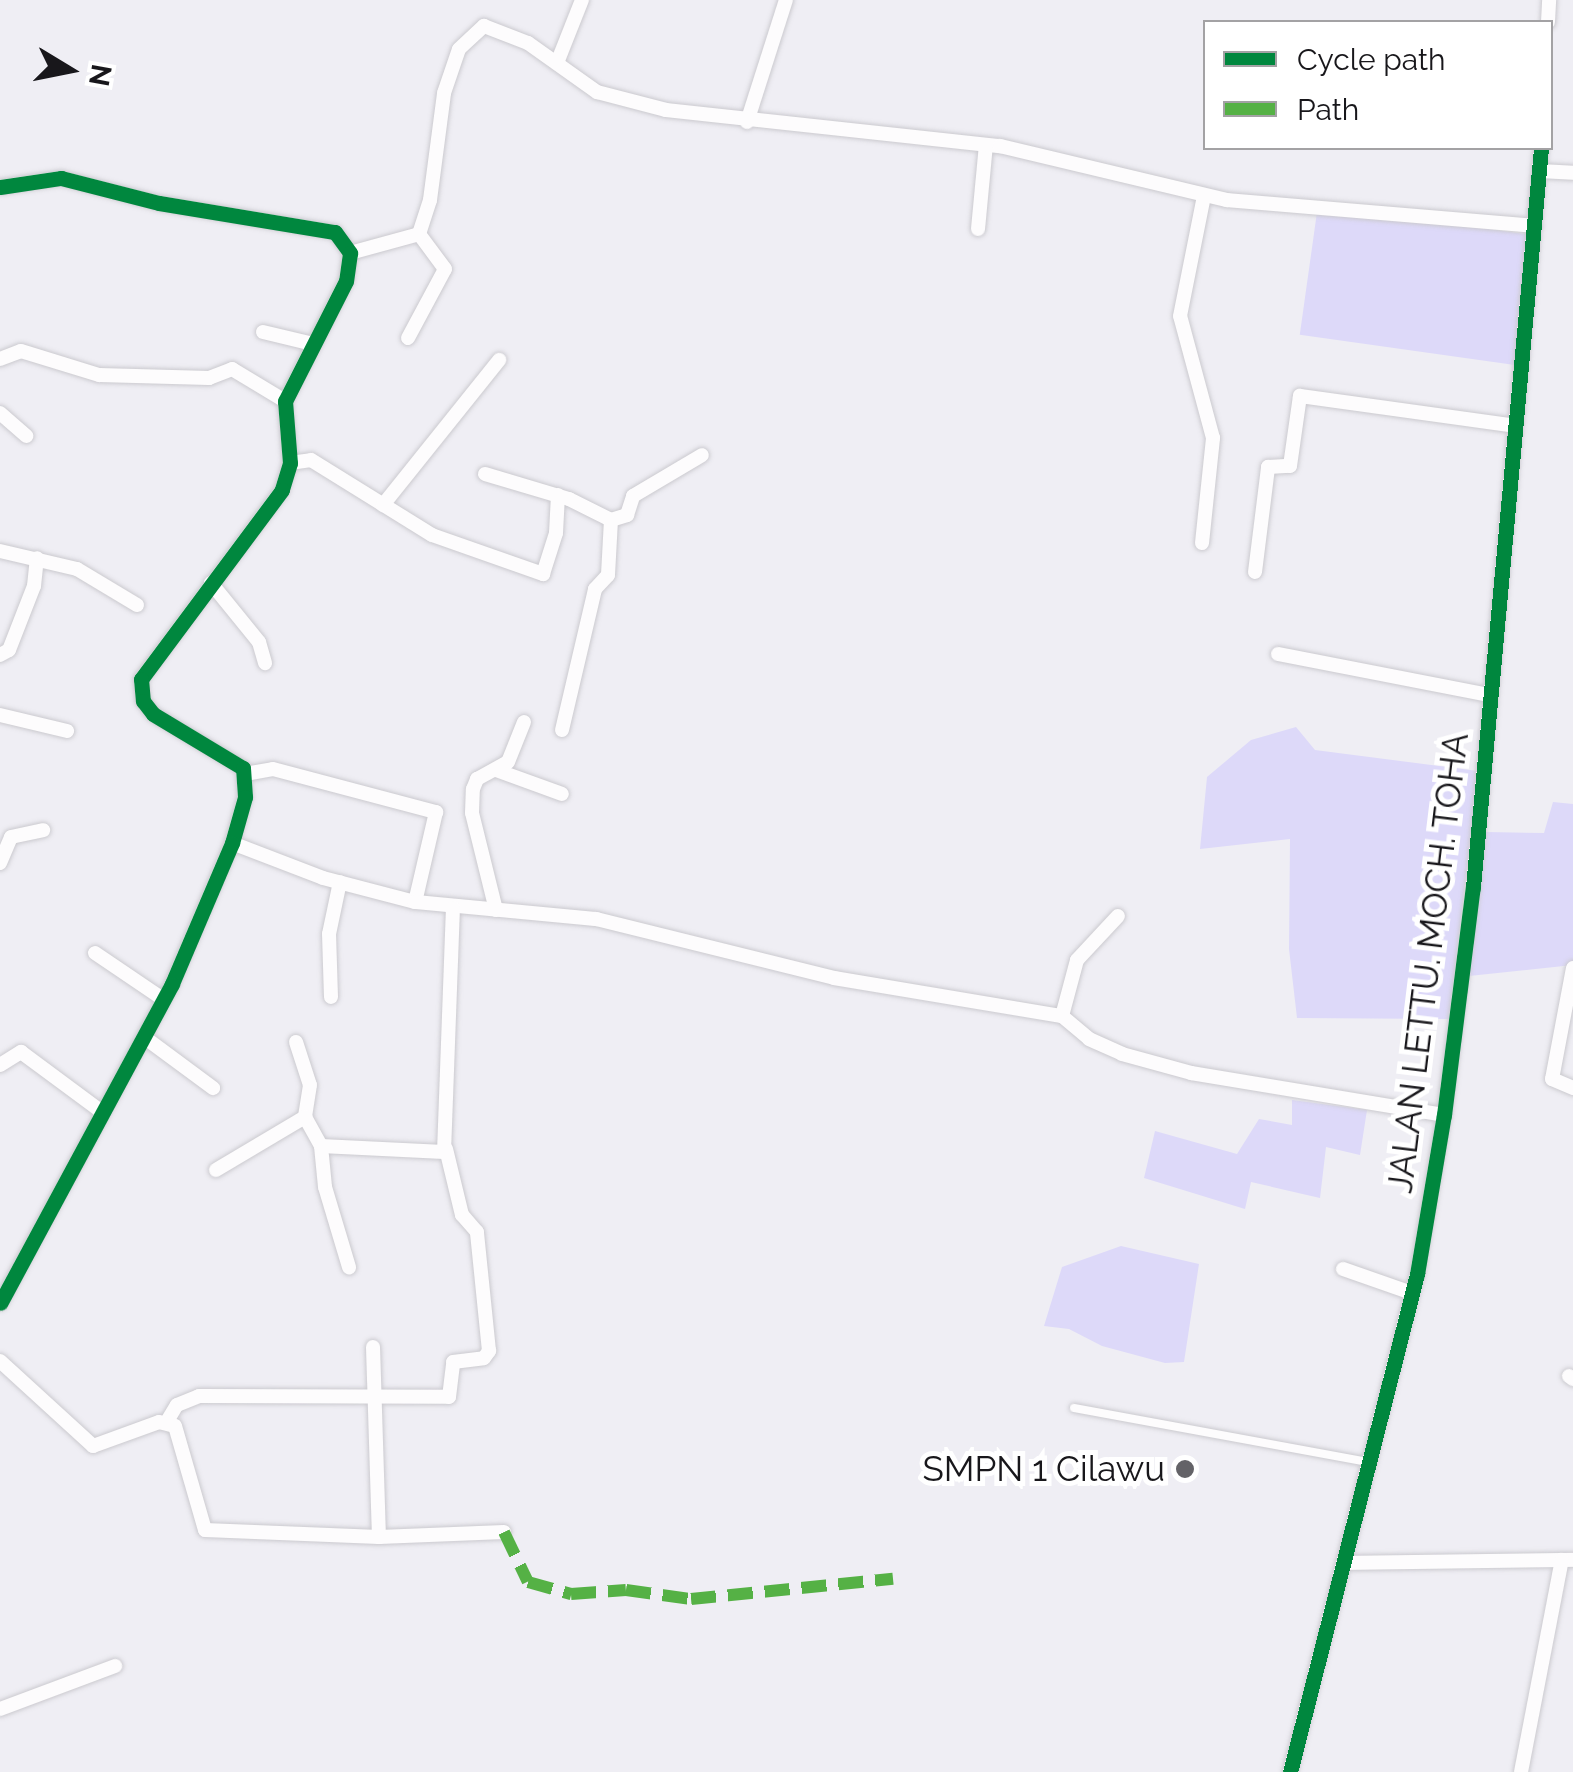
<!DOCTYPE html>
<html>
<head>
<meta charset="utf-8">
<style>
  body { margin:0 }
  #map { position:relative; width:1573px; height:1772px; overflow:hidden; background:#efeef4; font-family:Raleway,sans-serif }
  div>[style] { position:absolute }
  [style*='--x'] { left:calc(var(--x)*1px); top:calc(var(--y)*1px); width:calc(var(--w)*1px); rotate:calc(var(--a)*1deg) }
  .green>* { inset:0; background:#ddd9f9; transform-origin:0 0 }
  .roads { filter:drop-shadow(0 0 2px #cbcacf) drop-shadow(0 0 2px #cbcacf) }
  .lane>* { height:8px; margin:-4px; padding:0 4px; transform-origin:4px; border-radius:4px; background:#fdfcfd }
  .street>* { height:14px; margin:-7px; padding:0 7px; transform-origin:7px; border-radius:7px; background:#fdfcfd }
  .quiet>* { height:12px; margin-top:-6px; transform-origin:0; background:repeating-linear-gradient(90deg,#55b145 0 25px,transparent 0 37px) }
  .cycleway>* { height:15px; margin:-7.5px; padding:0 7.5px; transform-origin:7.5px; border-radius:7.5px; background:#00873e }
  .dots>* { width:28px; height:28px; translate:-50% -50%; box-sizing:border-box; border:5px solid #fff; border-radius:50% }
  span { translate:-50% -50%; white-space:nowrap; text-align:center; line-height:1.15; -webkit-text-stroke:10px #fff; paint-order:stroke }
  .street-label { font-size:35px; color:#18171b }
  .poi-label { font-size:35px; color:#18171b }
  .right { translate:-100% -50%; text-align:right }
  .legend { position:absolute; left:1203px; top:20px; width:350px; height:130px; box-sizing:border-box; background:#fff; border:2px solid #a3a2a4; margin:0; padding:12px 18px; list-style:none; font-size:30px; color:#18171b }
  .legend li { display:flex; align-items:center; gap:20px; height:50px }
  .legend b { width:50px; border:2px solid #a3a2a4 }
  .north { position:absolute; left:20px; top:20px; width:100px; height:100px; -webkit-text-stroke:8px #fff; paint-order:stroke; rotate:100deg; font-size:28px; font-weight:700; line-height:40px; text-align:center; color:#18171b }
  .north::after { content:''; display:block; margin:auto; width:35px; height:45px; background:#18171b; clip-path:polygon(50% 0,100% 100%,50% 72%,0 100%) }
</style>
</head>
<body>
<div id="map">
  <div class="green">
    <div style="left:1318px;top:205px;width:219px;height:131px;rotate:8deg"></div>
    <div style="clip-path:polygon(1296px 727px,1315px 750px,1478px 771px,1449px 1019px,1297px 1018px,1289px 949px,1290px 839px,1200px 849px,1207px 777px,1251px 740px)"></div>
    <div style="clip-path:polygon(1553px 802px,1573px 804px,1573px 965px,1469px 976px,1486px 832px,1544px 833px)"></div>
    <div style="clip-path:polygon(1292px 1100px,1367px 1110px,1360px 1155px,1326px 1147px,1320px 1198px,1251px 1182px,1245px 1209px,1144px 1178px,1155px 1131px,1237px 1154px,1259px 1119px,1292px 1125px)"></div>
    <div style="clip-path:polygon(1121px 1246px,1199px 1264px,1184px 1362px,1165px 1363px,1102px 1346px,1069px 1329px,1044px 1326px,1062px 1267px)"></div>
  </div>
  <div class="roads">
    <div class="lane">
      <div style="--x:1074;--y:1408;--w:299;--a:10.4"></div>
    </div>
    <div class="street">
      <div style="--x:1548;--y:22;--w:22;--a:-87"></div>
      <div style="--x:557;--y:63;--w:68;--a:-68.4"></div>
      <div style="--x:747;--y:122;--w:128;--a:-72.3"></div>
      <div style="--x:1540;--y:171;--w:33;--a:3"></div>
      <div style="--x:0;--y:187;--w:62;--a:-8.4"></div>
      <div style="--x:61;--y:178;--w:101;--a:14.3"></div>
      <div style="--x:159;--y:203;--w:178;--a:9.4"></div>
      <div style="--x:335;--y:232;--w:26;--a:54"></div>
      <div style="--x:350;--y:253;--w:28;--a:98"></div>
      <div style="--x:346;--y:281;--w:135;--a:116.9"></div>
      <div style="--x:285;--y:401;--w:62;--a:85.4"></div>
      <div style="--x:290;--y:463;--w:28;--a:107"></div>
      <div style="--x:282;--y:490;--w:236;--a:126.7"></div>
      <div style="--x:141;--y:679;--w:22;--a:85"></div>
      <div style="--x:143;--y:701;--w:16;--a:52"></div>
      <div style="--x:153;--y:714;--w:105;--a:31"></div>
      <div style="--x:243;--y:768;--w:29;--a:86"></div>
      <div style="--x:245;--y:797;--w:48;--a:105.8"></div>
      <div style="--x:232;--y:843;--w:153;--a:113.1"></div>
      <div style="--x:172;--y:984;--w:362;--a:118.3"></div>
      <div style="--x:978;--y:229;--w:84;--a:-84.6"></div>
      <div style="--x:350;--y:253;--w:72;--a:-15.4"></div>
      <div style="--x:419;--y:234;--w:36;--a:-72"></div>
      <div style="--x:430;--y:200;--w:108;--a:-82.5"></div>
      <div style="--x:444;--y:93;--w:46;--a:-71.2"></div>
      <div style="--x:459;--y:49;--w:34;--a:-43"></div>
      <div style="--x:484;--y:26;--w:47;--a:21.1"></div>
      <div style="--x:528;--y:43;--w:85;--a:35.4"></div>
      <div style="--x:597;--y:92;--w:71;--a:14.6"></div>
      <div style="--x:666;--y:110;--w:336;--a:6.2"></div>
      <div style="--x:1000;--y:146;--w:233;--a:13.4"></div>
      <div style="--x:1227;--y:200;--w:309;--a:4.8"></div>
      <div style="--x:263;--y:332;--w:51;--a:13.5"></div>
      <div style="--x:408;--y:338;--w:78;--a:-61.8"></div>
      <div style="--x:445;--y:269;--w:44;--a:-126.6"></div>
      <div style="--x:0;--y:359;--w:22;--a:-21"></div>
      <div style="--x:21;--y:351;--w:82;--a:17.1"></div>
      <div style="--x:99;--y:375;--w:110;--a:1.6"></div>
      <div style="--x:209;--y:378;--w:25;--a:-21"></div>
      <div style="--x:232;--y:369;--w:62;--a:31.1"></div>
      <div style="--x:0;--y:413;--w:35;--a:41"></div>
      <div style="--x:290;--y:463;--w:21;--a:-8"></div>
      <div style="--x:311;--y:460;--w:142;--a:31.8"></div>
      <div style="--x:432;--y:535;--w:118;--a:19.4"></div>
      <div style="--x:543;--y:574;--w:43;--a:-72.4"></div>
      <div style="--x:556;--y:533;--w:38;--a:-87"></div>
      <div style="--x:485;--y:474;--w:88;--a:16.6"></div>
      <div style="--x:569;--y:499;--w:47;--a:26.6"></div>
      <div style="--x:611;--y:520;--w:17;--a:-17"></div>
      <div style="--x:627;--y:515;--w:20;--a:-72"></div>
      <div style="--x:633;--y:496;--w:80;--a:-30.7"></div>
      <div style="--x:383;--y:505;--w:186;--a:-51.3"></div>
      <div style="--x:1202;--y:543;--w:106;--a:-84"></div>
      <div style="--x:1213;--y:438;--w:126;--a:-105.1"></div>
      <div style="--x:1180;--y:316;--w:122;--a:-78.7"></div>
      <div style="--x:0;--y:551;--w:79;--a:13.2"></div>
      <div style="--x:77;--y:569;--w:70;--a:31"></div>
      <div style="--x:1255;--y:572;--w:106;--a:-82.9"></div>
      <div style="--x:1268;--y:467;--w:22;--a:-3"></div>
      <div style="--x:1290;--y:466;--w:71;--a:-81.9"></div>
      <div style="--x:1300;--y:396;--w:217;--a:7.9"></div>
      <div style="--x:211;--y:583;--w:76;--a:50.9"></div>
      <div style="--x:259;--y:642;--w:22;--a:74"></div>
      <div style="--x:1278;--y:654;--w:215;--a:11"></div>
      <div style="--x:0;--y:655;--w:10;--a:-29"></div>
      <div style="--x:9;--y:650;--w:69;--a:-68.7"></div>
      <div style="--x:34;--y:586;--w:28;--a:-84"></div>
      <div style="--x:0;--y:715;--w:69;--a:13.4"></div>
      <div style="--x:562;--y:730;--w:145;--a:-76.8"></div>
      <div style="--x:595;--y:589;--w:19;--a:-47"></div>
      <div style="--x:608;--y:575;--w:55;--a:-86.9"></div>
      <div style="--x:496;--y:770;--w:70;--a:20"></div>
      <div style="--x:245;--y:774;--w:28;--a:-10"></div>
      <div style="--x:273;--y:769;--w:169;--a:14.8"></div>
      <div style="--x:436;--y:812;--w:92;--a:103.1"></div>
      <div style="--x:232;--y:843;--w:97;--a:21"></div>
      <div style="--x:323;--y:878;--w:95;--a:14.6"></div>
      <div style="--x:415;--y:902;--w:182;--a:5.4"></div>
      <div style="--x:596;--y:919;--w:245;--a:13.9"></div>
      <div style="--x:834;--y:978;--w:231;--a:9.5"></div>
      <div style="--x:1062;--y:1016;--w:35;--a:40"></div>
      <div style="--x:1089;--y:1039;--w:36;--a:24"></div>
      <div style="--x:1122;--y:1054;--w:72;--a:15.4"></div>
      <div style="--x:1191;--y:1073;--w:256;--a:9.4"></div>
      <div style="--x:0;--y:863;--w:28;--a:-67"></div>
      <div style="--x:11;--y:837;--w:33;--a:-12"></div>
      <div style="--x:496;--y:910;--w:100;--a:-103.9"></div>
      <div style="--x:472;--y:813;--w:24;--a:-88"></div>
      <div style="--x:473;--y:789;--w:11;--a:-68"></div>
      <div style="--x:477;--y:779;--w:35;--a:-29"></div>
      <div style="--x:508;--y:762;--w:43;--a:-68.2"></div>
      <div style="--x:95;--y:953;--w:82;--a:34.1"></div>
      <div style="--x:1573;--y:968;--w:113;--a:100.7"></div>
      <div style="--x:1552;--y:1079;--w:23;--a:23"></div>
      <div style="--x:331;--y:997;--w:63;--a:-91.8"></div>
      <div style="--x:329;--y:934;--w:53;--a:-78.1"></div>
      <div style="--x:1062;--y:1016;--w:58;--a:-75"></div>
      <div style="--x:1077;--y:960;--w:60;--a:-47"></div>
      <div style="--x:144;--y:1037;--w:86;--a:36.5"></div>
      <div style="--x:296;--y:1042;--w:45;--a:72"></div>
      <div style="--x:310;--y:1085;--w:32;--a:99"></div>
      <div style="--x:305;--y:1117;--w:33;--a:61"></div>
      <div style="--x:321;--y:1146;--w:123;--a:2.8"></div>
      <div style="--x:444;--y:1152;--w:244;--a:-87.9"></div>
      <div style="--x:0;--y:1065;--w:25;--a:-32"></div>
      <div style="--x:21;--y:1052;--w:101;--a:36.5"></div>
      <div style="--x:321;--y:1146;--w:41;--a:84.4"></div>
      <div style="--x:325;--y:1187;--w:84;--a:73.3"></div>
      <div style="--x:216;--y:1170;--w:104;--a:-30.8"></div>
      <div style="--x:1343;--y:1269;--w:73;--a:19.2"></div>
      <div style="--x:373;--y:1347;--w:190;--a:88.2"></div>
      <div style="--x:0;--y:1361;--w:126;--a:42.4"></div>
      <div style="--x:93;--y:1446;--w:70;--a:-20"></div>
      <div style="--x:159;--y:1422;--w:16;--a:14"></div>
      <div style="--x:175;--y:1426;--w:108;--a:73.9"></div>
      <div style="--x:205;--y:1530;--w:174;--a:2.3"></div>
      <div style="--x:379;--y:1537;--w:125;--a:-2.3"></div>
      <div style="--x:1569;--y:1376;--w:5;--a:37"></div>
      <div style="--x:166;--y:1423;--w:21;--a:-59"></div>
      <div style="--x:177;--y:1405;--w:24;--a:-22"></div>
      <div style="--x:199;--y:1396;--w:250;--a:0.2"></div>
      <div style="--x:449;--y:1397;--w:35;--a:-83"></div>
      <div style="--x:453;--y:1362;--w:31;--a:-7"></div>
      <div style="--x:484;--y:1358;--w:9;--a:-54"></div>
      <div style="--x:489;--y:1351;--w:120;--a:-95.8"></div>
      <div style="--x:477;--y:1232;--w:23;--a:-131"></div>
      <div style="--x:462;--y:1215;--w:68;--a:-103.6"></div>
      <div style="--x:1347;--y:1563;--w:226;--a:-0.8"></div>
      <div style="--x:0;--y:1709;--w:123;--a:-20.5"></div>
      <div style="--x:1290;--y:1772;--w:514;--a:-75.69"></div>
      <div style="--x:1417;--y:1274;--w:161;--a:-80.4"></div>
      <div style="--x:1444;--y:1115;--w:230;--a:-82.8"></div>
      <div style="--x:1473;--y:887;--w:742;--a:-84.74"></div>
      <div style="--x:1521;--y:1772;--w:216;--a:-79.1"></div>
    </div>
  </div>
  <div class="quiet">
    <div style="--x:504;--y:1532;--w:55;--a:64.4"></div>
    <div style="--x:528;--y:1582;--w:45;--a:15.6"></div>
    <div style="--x:571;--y:1594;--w:55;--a:-4.2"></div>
    <div style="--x:626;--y:1590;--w:66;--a:7.9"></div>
    <div style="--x:691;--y:1599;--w:203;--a:-5.7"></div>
  </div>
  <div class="cycleway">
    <div style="--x:0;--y:187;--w:62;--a:-8.4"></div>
    <div style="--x:61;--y:178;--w:101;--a:14.3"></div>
    <div style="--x:159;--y:203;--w:178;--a:9.4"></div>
    <div style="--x:335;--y:232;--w:26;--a:54"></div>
    <div style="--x:350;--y:253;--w:28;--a:98"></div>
    <div style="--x:346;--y:281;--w:135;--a:116.9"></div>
    <div style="--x:285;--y:401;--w:62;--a:85.4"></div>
    <div style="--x:290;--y:463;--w:28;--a:107"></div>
    <div style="--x:282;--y:490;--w:236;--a:126.7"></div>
    <div style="--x:141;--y:679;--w:22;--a:85"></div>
    <div style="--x:143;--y:701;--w:16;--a:52"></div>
    <div style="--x:153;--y:714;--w:105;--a:31"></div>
    <div style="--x:243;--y:768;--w:29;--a:86"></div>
    <div style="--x:245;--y:797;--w:48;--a:105.8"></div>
    <div style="--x:232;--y:843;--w:153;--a:113.1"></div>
    <div style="--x:172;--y:984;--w:362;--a:118.3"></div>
    <div style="--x:1290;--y:1772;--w:514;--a:-75.69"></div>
    <div style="--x:1417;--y:1274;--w:161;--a:-80.4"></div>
    <div style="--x:1444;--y:1115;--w:230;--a:-82.8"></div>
    <div style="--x:1473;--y:887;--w:742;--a:-84.74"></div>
  </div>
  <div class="dots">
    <div style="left:1185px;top:1469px;background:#636267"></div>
  </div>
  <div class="street-label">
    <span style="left:1428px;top:963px;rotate:-83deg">JALAN LETTU. MOCH. TOHA</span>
  </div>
  <div class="poi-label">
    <span class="right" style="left:1165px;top:1469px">SMPN 1 Cilawu</span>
  </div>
  <ul class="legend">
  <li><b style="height:12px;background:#00873e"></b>Cycle path</li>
  <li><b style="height:12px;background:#55b145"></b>Path</li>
  </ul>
  <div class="north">N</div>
</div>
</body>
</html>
